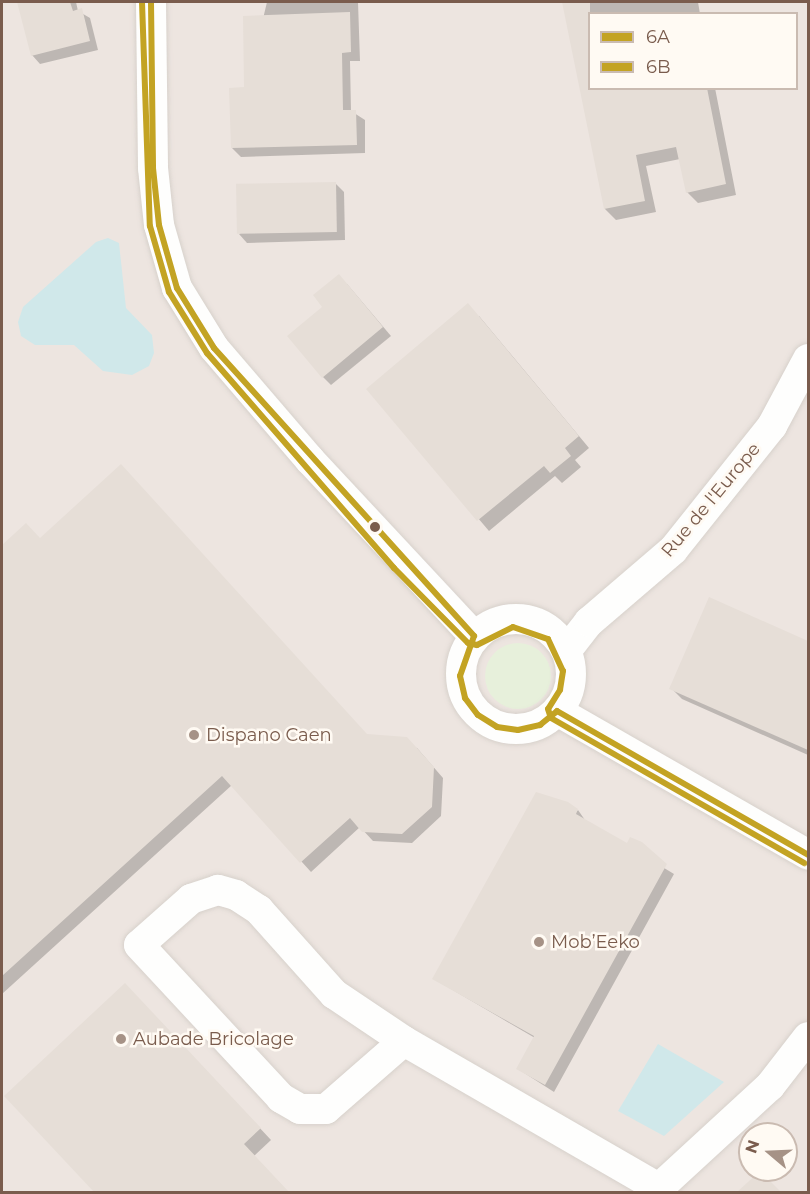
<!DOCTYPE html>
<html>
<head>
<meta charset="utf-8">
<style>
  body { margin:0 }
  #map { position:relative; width:810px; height:1194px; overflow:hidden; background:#f9f5f0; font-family:Montserrat,sans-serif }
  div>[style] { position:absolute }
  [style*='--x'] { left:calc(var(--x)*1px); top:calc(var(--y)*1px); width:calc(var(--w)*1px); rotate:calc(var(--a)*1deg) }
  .industrial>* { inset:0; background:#ede5e0 }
  .green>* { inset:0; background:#e7f0db }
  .round { border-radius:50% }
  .water>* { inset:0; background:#d0e8ea }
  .shadow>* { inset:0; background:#0003 }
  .building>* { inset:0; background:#e6ded7; transform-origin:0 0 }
  .roads { filter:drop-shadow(0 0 2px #d7d1cb) drop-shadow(0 0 2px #d7d1cb) }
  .minor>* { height:30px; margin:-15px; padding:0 15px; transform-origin:15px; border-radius:15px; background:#fefefd }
  .minor>.ring { margin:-15px; padding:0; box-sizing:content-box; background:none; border:30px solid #fefefd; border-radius:50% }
  .bus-1>* { height:6px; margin:-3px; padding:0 3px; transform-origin:3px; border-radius:3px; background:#c3a323 }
  .bus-2>* { height:6px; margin:-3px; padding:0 3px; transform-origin:3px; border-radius:3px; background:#c3a323 }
  .dots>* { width:16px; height:16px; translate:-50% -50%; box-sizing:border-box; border:3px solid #fffaf3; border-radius:50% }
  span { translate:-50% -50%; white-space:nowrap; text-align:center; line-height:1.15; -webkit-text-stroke:5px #fffaf3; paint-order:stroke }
  .street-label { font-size:18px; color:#7a5c4d }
  .poi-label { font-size:18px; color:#7a5c4d }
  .left { translate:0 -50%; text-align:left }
  .frame { position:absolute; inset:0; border:3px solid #7a5c4d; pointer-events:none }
  .legend { position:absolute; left:588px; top:12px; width:210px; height:78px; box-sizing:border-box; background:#fffaf3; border:2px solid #cabbb1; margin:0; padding:8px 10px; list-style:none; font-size:18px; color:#7a5c4d }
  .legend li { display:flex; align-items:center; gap:12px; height:30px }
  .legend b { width:30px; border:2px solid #cabbb1 }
  .north { position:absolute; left:738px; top:1122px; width:60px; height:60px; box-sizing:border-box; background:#fffaf3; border:2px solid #cabbb1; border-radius:50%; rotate:289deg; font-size:16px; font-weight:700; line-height:24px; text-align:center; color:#7a5c4d }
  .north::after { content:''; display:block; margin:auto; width:21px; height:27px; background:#a69286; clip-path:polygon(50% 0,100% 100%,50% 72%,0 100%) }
</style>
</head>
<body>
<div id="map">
  <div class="industrial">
    <div style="clip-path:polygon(evenodd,2px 2px,808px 2px,808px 1192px,2px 1192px,2px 2px,590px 14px,796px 14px,796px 88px,590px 88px,590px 14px,2px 2px,750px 1134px,786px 1134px,786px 1170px,750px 1170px,750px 1134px)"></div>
  </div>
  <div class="green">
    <div class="round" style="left:485px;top:643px;width:66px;height:66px"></div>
  </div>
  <div class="water">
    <div style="clip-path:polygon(108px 238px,119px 243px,126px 308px,152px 335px,154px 353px,149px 366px,132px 375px,103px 371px,74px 345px,35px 345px,21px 336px,18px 322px,23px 307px,96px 242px)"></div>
    <div style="clip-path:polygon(658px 1044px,724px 1082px,664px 1136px,618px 1111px)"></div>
  </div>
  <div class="shadow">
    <div style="clip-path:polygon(19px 2px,76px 2px,78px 11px,90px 18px,98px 50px,40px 64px,32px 55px)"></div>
    <div style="clip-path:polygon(267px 2px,358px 2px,360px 61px,350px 61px,351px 111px,365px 120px,365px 153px,241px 157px,232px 148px)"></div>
    <div style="clip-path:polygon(563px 2px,698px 2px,700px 14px,590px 14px,590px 88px,715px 88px,736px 195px,698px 203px,687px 192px,680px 159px,646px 166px,656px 212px,616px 220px,605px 209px)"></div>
    <div style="clip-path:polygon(336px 184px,344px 192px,345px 240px,247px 243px,239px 234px)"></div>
    <div style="clip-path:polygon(347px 284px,391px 336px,331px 385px,323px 377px,324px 307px)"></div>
    <div style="clip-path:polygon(479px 316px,589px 448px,575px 460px,581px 467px,562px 483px,555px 476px,489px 531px,368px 389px)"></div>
    <div style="clip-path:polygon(26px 525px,40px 540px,367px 736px,417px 748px,443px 778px,441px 816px,412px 843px,373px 841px,360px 827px,311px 872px,232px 785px,2px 994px,2px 547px)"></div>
    <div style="clip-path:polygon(710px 599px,808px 643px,808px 755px,682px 699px,671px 688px)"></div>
    <div style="clip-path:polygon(578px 810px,585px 820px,674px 874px,554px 1092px,518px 1069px,535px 1038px,434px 979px)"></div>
    <div style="clip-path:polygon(136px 996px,271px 1140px,254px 1156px,288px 1192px,96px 1192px,6px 1096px)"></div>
    <div style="clip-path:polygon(760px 1173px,779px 1192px,739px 1192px)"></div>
  </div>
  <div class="building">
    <div style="clip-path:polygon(17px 2px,70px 2px,73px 11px,82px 8px,90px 41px,31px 56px)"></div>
    <div style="clip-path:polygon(562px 2px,590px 2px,590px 88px,707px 88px,726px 184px,686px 193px,676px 147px,636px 155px,645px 201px,604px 209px)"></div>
    <div style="clip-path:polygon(350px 12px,351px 52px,342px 53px,343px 110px,356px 110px,357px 145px,231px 148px,229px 88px,244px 87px,243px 16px)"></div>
    <div style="left:336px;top:182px;width:50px;height:100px;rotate:89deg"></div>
    <div style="clip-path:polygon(339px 274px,383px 327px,322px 378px,287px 336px,322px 307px,313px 295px)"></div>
    <div style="clip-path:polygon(468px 303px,579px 436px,565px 448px,571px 456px,550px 473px,544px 466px,477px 521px,366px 389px)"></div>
    <div style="clip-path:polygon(121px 464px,367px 734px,407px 737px,434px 767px,432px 807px,402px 834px,362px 832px,350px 818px,300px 863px,222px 776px,2px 976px,2px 545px,26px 523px,40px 538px)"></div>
    <div style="clip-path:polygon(709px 597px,808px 641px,808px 750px,669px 689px)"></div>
    <div style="clip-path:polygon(536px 792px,568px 802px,578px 809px,576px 814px,627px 843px,630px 837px,642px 842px,667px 864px,545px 1085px,516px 1069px,534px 1036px,432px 979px)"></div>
    <div style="clip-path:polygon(125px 983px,261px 1128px,244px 1144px,289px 1192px,94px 1192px,4px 1096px)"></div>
    <div style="clip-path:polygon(760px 1171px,781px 1192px,737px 1192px)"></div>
  </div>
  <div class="roads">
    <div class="minor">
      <div style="--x:151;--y:2;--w:166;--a:89.3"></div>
      <div style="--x:153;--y:168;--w:57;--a:84"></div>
      <div style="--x:159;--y:225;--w:66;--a:74.1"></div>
      <div style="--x:177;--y:288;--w:70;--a:58.3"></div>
      <div style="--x:214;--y:348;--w:148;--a:49.4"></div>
      <div style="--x:310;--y:460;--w:241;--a:47"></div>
      <div class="ring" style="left:461px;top:619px;width:80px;height:80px"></div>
      <div style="--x:567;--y:650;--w:36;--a:-52"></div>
      <div style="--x:589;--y:622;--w:111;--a:-40.6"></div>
      <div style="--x:673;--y:550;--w:159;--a:-51.4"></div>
      <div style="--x:772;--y:426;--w:76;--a:-61.8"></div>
      <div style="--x:557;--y:711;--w:289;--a:29.8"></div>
      <div style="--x:404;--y:1041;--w:84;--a:-146.1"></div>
      <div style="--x:334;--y:994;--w:113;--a:-131.8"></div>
      <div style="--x:259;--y:910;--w:27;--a:-147"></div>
      <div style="--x:236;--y:895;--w:19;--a:-164"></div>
      <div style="--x:218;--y:890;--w:28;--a:162"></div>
      <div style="--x:191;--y:899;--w:69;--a:138.5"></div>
      <div style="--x:139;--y:945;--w:209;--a:47.1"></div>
      <div style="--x:281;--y:1098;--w:22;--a:30"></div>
      <div style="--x:300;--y:1109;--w:26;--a:0"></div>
      <div style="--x:326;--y:1109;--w:103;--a:-41.1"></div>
      <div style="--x:404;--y:1041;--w:294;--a:30"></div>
      <div style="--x:659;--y:1188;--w:151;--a:-42.6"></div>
      <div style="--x:770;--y:1086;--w:62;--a:-52.2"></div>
    </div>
  </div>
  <div class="bus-1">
    <div style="--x:151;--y:2;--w:166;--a:89.3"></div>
    <div style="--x:153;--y:168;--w:57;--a:84"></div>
    <div style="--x:159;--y:225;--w:66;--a:74.1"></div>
    <div style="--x:177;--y:288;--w:70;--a:58.3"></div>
    <div style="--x:214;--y:348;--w:388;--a:47.9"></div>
    <div style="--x:474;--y:636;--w:42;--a:109.3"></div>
    <div style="--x:460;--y:676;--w:23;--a:77"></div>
    <div style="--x:465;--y:698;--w:21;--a:53"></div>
    <div style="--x:478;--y:715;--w:22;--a:32"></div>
    <div style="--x:497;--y:727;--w:21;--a:8"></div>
    <div style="--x:518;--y:730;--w:23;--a:-13"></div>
    <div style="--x:540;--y:725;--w:22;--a:-39"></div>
    <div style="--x:557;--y:711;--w:289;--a:29.8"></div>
  </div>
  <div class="bus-2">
    <div style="--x:142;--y:2;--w:224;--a:88"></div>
    <div style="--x:150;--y:226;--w:69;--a:73.9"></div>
    <div style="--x:169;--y:292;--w:72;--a:58.1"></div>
    <div style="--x:207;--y:353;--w:285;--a:49"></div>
    <div style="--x:394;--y:568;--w:105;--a:45.4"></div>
    <div style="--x:468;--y:643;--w:9;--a:13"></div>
    <div style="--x:477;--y:645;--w:40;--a:-26.6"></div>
    <div style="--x:513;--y:627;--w:37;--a:19"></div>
    <div style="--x:548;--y:639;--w:35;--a:65"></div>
    <div style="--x:563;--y:671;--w:19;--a:99"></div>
    <div style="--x:560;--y:690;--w:22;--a:122"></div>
    <div style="--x:548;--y:709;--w:9;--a:72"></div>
    <div style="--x:551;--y:718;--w:292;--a:29.8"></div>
  </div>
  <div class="dots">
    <div style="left:375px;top:527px;background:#7a5c4d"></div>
    <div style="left:194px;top:735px;background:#a69286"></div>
    <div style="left:539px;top:942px;background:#a69286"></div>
    <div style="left:121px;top:1039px;background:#a69286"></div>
  </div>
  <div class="street-label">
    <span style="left:711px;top:500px;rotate:-50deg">Rue de l'Europe</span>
  </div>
  <div class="poi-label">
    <span class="left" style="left:206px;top:735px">Dispano Caen</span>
    <span class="left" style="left:551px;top:942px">Mob’Eeko</span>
    <span class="left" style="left:133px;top:1039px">Aubade Bricolage</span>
  </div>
  <div class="frame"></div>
  <ul class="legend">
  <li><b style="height:8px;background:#c3a323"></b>6A</li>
  <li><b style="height:8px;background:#c3a323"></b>6B</li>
  </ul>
  <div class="north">N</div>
</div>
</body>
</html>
